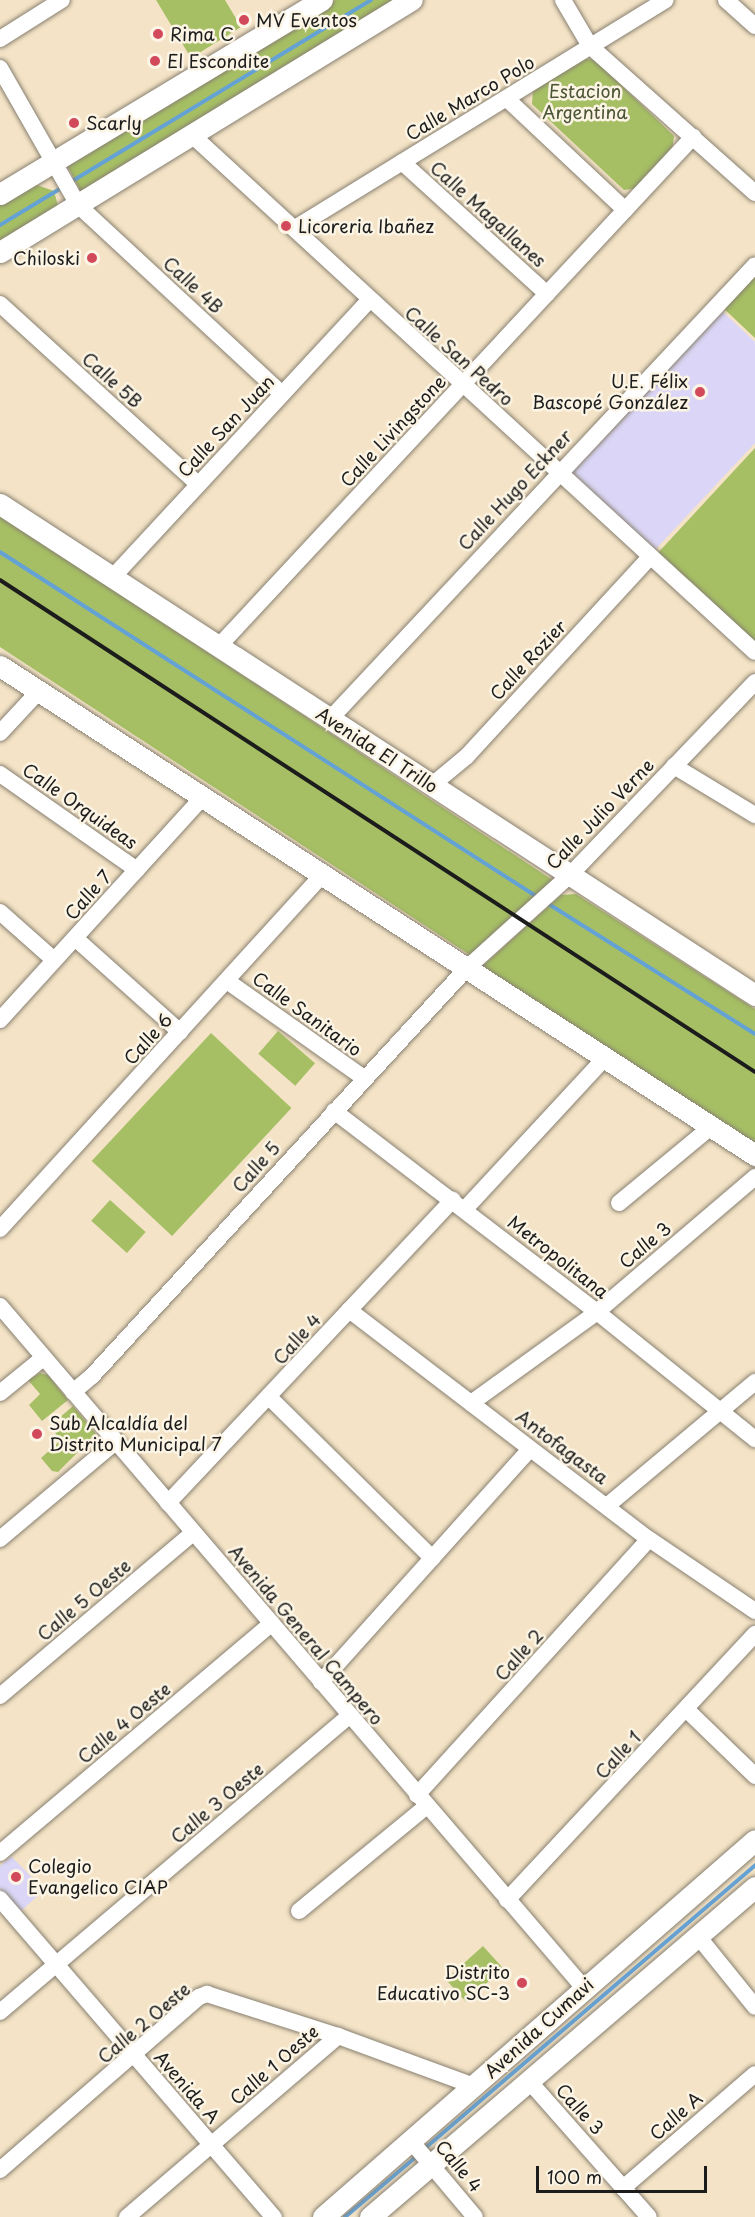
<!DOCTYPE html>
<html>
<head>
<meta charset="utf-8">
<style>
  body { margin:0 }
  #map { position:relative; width:755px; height:2217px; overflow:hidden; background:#f4e3c6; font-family:"Playpen Sans",sans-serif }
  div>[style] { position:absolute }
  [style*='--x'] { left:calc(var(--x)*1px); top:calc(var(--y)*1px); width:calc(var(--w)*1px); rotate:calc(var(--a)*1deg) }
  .built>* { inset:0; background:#dbd6f7 }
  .green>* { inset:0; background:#a6bf64; transform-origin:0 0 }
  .stream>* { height:4px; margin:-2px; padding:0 2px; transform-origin:2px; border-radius:2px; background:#64a2d6 }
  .roads { filter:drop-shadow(0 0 2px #888071) drop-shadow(0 0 2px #888071) }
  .minor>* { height:16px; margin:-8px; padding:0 8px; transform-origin:8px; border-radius:8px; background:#fff }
  .major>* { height:21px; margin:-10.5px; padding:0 10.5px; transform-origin:10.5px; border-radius:10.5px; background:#fff }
  .rail>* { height:4px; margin:-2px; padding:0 2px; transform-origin:2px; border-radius:2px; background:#1c1c1c }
  .dots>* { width:16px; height:16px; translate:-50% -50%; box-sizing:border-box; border:3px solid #fcf5e5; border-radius:50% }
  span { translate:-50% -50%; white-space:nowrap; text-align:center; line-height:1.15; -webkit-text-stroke:5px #fcf5e5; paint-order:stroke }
  .poi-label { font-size:18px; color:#1c1c1c }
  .left { translate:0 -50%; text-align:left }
  .right { translate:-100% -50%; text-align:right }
  .park-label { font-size:18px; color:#4c5535 }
  .street-label { font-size:18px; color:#1c1c1c }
  .scale { position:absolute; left:536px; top:2166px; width:171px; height:27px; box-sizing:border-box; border:3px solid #1c1c1c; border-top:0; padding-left:8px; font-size:18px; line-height:21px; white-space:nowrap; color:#1c1c1c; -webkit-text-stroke:4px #fcf5e5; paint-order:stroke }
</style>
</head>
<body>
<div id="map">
  <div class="built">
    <div style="clip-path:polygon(721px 310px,755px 342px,755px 443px,654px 551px,570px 473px)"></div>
    <div style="clip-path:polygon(11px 1856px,44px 1890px,21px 1911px,0 1889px,0 1866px)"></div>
  </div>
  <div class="green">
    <div style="clip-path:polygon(156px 0,225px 0,241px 27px,191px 58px)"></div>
    <div style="clip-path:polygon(335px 0,402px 0,83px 196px,68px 167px,73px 159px)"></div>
    <div style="clip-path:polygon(586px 59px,595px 60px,674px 136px,672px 151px,638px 188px,624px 190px,532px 104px,533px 90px)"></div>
    <div style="clip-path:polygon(31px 183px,54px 191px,58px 206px,0 242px,0 201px)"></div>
    <div style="clip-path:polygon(755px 268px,755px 338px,719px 304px)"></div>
    <div style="clip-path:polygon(755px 448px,755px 647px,656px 555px)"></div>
    <div style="clip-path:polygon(0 515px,554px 881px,470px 955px,0 647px)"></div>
    <div style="clip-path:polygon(576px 894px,755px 1009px,755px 1151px,479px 969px,561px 895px)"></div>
    <div style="left:278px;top:1031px;width:49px;height:30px;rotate:41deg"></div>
    <div style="left:211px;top:1033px;width:110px;height:175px;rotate:43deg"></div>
    <div style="left:110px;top:1200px;width:48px;height:28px;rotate:42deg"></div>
    <div style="clip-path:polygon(40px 1373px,48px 1375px,68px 1400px,42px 1421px,29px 1405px,40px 1394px,28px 1380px)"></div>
    <div style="clip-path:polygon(73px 1406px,96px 1434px,58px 1472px,52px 1471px,41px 1458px,60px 1441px,51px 1425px)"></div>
    <div style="left:483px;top:1946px;width:30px;height:50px;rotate:48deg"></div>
  </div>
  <div class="stream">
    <div style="--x:69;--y:183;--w:353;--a:-31.2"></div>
    <div style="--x:0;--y:225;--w:74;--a:-31.1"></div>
    <div style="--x:0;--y:552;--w:640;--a:32.7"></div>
    <div style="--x:547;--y:903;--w:246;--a:32.2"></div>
    <div style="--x:423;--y:2150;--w:438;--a:-40.6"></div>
    <div style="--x:345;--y:2217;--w:96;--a:-40.3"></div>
  </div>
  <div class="roads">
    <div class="minor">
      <div style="--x:563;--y:0;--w:53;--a:59.6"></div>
      <div style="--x:590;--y:46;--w:221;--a:41.7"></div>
      <div style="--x:726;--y:0;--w:39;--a:42"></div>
      <div style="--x:0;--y:39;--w:73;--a:-32.2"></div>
      <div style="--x:0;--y:68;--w:158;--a:60.3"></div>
      <div style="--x:78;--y:205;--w:278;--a:42.8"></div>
      <div style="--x:507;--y:99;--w:162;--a:43.2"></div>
      <div style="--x:192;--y:135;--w:764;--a:42.56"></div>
      <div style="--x:402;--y:162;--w:196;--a:42.3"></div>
      <div style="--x:295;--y:228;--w:435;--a:-31.6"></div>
      <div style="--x:0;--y:304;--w:268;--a:42.3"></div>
      <div style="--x:112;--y:578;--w:379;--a:-47.2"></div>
      <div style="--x:219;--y:646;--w:696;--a:-47.04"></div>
      <div style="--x:331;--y:718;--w:620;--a:-46.89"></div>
      <div style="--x:0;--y:733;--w:57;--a:-47.1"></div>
      <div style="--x:674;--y:766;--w:95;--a:31.2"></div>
      <div style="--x:0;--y:774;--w:167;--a:35"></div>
      <div style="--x:432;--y:785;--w:45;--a:-39.6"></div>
      <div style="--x:467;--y:756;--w:269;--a:-47.4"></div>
      <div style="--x:0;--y:912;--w:72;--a:41.6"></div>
      <div style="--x:75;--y:938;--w:141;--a:41.8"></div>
      <div style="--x:227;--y:981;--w:168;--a:35.3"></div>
      <div style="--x:0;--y:1020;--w:303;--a:-47.7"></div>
      <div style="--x:334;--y:1111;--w:331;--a:37.4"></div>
      <div style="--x:597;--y:1312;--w:203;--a:38.8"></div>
      <div style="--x:619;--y:1203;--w:121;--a:-39.6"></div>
      <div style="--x:465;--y:1209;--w:206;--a:-47.2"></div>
      <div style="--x:0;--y:1229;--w:480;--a:-47.7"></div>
      <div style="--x:0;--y:1306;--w:898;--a:49.43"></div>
      <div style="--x:349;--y:1310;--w:377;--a:37.4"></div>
      <div style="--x:649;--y:1539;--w:128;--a:34.2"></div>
      <div style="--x:73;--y:1392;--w:25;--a:-40"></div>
      <div style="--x:92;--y:1376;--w:554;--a:-47.41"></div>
      <div style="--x:467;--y:968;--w:140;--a:-42.1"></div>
      <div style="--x:571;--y:874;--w:266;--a:-46.2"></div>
      <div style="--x:0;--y:1393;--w:55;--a:-39.1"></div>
      <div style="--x:270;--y:1398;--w:228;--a:44.6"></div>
      <div style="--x:471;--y:1403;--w:155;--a:-35.8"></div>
      <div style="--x:597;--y:1312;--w:208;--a:-40.5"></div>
      <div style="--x:168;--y:1503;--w:416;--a:-46.8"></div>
      <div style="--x:608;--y:1505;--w:192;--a:-39.9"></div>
      <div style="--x:0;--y:1539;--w:149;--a:-40.1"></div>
      <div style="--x:321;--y:1682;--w:313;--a:-48.1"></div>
      <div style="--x:0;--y:1696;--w:253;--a:-40.2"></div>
      <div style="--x:687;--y:1710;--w:95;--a:44.1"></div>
      <div style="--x:417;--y:1795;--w:345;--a:-47.8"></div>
      <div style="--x:0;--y:1853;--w:356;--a:-40.2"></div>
      <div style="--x:0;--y:1899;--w:420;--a:49.3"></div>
      <div style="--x:507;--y:1900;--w:364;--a:-47"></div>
      <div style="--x:299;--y:1911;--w:166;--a:-39.4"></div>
      <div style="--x:697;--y:1935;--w:92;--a:51.1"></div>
      <div style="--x:0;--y:2012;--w:458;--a:-40.3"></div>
      <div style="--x:529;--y:2081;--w:181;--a:48.6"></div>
      <div style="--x:411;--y:2141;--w:99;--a:49.9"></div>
      <div style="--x:0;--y:2170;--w:264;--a:-41"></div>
      <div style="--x:199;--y:1997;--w:9;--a:-21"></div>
      <div style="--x:207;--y:1994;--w:138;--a:17.8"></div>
      <div style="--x:338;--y:2036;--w:145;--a:20.2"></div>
      <div style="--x:623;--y:2188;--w:174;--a:-40.8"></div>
      <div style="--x:127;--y:2217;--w:278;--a:-40.6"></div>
    </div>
    <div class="major">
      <div style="--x:0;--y:194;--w:376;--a:-31.1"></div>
      <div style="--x:0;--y:252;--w:483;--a:-31.5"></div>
      <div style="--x:0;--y:504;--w:901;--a:33.04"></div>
      <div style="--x:0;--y:666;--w:900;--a:32.93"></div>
      <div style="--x:323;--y:2217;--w:573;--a:-41.11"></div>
      <div style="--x:370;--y:2217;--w:507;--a:-40.6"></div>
    </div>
  </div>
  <div class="rail">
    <div style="--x:0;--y:580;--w:901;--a:33.09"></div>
  </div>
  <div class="dots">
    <div style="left:244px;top:20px;background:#d1495b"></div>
    <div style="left:158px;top:34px;background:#d1495b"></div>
    <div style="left:155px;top:61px;background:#d1495b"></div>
    <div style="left:74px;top:123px;background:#d1495b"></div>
    <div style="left:286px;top:226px;background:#d1495b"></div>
    <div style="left:92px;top:258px;background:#d1495b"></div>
    <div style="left:700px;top:392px;background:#d1495b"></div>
    <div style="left:37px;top:1434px;background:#d1495b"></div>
    <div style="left:16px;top:1877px;background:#d1495b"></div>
    <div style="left:522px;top:1983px;background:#d1495b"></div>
  </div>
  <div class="poi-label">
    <span class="left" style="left:256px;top:20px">MV Eventos</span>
    <span class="left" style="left:170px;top:34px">Rima C</span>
    <span class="left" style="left:167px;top:61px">El Escondite</span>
    <span class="left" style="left:86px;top:123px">Scarly</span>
    <span class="left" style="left:298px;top:226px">Licoreria Ibañez</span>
    <span class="right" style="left:80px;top:258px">Chiloski</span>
    <span class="right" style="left:688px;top:392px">U.E. Félix<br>Bascopé González</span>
    <span class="left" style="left:49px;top:1434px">Sub Alcaldía del<br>Distrito Municipal 7</span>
    <span class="left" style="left:28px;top:1877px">Colegio<br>Evangelico CIAP</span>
    <span class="right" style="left:510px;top:1983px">Distrito<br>Educativo SC-3</span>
  </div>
  <div class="park-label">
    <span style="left:585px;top:102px">Estacion<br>Argentina</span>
  </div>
  <div class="street-label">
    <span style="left:470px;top:98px;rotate:-31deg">Calle Marco Polo</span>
    <span style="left:488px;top:214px;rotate:42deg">Calle Magallanes</span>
    <span style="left:193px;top:285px;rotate:43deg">Calle 4B</span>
    <span style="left:459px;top:356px;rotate:42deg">Calle San Pedro</span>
    <span style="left:112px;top:380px;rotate:42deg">Calle 5B</span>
    <span style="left:226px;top:426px;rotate:-47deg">Calle San Juan</span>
    <span style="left:393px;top:431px;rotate:-47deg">Calle Livingstone</span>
    <span style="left:515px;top:490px;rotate:-47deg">Calle Hugo Eckner</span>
    <span style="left:528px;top:660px;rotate:-47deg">Calle Rozier</span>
    <span style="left:377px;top:750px;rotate:33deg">Avenida El Trillo</span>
    <span style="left:80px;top:806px;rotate:35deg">Calle Orquideas</span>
    <span style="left:600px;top:814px;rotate:-46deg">Calle Julio Verne</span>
    <span style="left:88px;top:895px;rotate:-48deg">Calle 7</span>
    <span style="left:307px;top:1014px;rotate:36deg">Calle Sanitario</span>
    <span style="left:148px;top:1039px;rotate:-48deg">Calle 6</span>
    <span style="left:256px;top:1167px;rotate:-48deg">Calle 5</span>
    <span style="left:645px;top:1245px;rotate:-40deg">Calle 3</span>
    <span style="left:558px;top:1257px;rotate:38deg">Metropolitana</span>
    <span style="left:297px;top:1339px;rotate:-48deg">Calle 4</span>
    <span style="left:562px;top:1447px;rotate:37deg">Antofagasta</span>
    <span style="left:84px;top:1600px;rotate:-40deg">Calle 5 Oeste</span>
    <span style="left:306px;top:1635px;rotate:50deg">Avenida General Campero</span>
    <span style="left:519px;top:1655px;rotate:-48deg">Calle 2</span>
    <span style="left:124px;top:1723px;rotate:-40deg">Calle 4 Oeste</span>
    <span style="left:618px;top:1755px;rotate:-47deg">Calle 1</span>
    <span style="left:217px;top:1803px;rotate:-40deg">Calle 3 Oeste</span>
    <span style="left:144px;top:2023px;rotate:-40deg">Calle 2 Oeste</span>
    <span style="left:539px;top:2028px;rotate:-42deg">Avenida Cumavi</span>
    <span style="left:274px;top:2065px;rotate:-41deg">Calle 1 Oeste</span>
    <span style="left:187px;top:2087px;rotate:49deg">Avenida A</span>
    <span style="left:580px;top:2109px;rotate:48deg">Calle 3</span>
    <span style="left:676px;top:2116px;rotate:-41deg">Calle A</span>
    <span style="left:459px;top:2166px;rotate:50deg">Calle 4</span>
  </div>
  <div class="scale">100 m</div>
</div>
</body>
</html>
